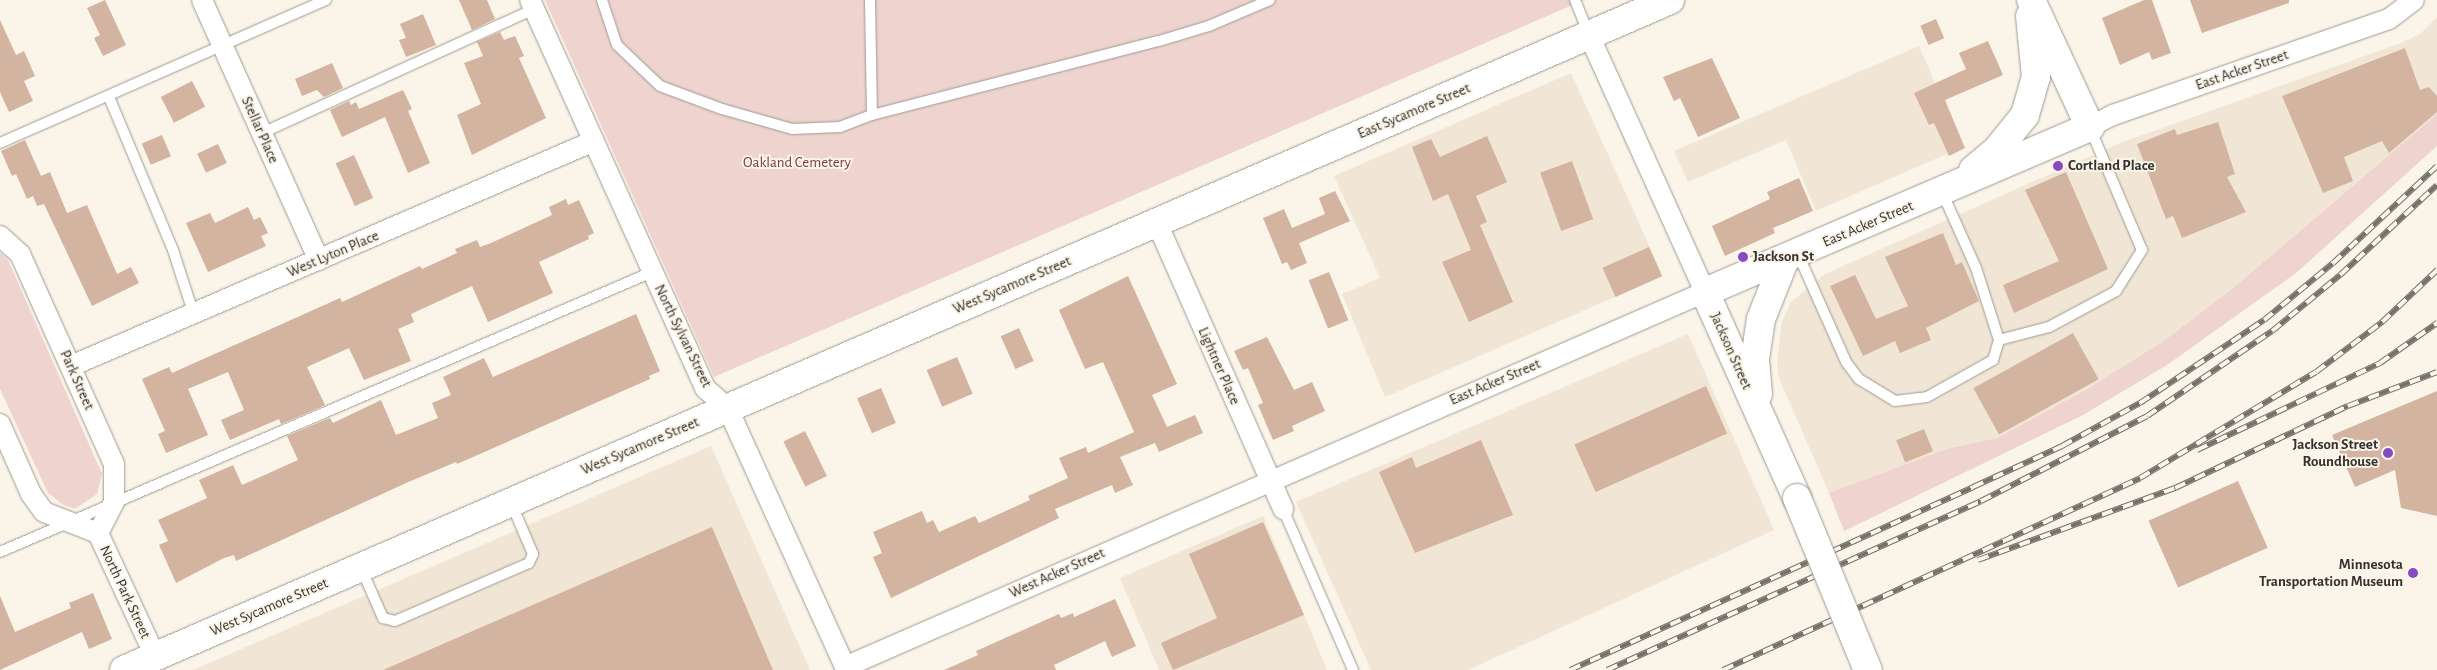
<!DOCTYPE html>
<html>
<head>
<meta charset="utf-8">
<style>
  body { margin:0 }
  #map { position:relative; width:2437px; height:670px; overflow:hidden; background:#faf4e9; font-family:"Alegreya Sans",sans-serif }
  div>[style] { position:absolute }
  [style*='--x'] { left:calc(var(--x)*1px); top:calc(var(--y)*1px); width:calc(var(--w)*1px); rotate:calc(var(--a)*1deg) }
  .built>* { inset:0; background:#f1e6d6 }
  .green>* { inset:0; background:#eed3cf }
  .building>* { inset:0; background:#d3b4a1; transform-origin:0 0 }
  .roads { filter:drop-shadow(0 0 1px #9f9a90) drop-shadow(0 0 1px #9f9a90) }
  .lane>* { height:10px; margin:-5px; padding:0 5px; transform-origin:5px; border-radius:5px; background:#fff }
  .street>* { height:20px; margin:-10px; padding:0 10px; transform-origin:10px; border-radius:10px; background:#fff }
  .secondary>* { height:28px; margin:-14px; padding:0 14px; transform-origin:14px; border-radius:14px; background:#fff }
  .rail>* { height:5.5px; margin-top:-2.75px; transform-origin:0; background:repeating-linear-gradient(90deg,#faf4e9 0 11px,#75726c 0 22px); box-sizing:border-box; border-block:1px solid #75726c }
  .bridges { filter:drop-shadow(0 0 1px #9f9a90) drop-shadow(0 0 1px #9f9a90) }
  .secondary-bridge>* { height:28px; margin:-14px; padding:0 14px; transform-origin:14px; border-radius:14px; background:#fff }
  .dots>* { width:14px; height:14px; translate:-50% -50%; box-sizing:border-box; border:2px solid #faf4e9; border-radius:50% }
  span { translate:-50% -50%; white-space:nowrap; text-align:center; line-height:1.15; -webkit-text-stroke:4px #faf4e9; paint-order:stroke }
  .street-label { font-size:15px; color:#34322e }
  .park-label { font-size:15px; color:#76413c }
  .poi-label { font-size:15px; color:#34322e; font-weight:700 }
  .left { translate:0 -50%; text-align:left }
  .right { translate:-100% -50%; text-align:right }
</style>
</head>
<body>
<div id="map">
  <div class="built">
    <div style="clip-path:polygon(2437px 17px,2437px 114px,2232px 289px,2165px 340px,2089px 388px,1997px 438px,1946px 449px,1829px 493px,1779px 378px,1777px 363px,1782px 321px,1791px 302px,1825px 274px,2120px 143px,2401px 43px,2420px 34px)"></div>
    <div style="clip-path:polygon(1919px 46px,1963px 147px,1816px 211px,1786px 140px,1688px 182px,1674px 151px)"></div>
    <div style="clip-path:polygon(1571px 73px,1663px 276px,1385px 397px,1342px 294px,1380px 278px,1334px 176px)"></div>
    <div style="clip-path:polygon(1688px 334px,1774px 530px,1468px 670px,1371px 670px,1296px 502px)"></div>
    <div style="clip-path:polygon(711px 446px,810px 670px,193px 670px)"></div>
    <div style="clip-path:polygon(1263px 516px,1327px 670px,1159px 670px,1120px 578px)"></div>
  </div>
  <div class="green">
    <div style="clip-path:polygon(545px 0,1584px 0,714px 377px)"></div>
    <div style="clip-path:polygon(2437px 114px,2437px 146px,2296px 273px,2167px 365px,2083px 415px,1844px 531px,1829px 493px,1946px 449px,1997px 438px,2089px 388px,2165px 340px,2232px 289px)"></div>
    <div style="clip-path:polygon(0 252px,8px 260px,102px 474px,97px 494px,75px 509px,62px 504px,48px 493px,0 389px)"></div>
  </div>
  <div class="building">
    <div style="clip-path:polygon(105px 0,126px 45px,103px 56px,94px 38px,100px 35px,87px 8px)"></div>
    <div style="clip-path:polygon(459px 0,487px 0,495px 19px,472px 30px)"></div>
    <div style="clip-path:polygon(2144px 0,2152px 0,2171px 53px,2152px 60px,2149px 52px,2120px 65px,2102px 18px)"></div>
    <div style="clip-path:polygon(2190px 0,2289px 0,2289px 3px,2202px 33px)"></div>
    <div style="clip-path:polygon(423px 14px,436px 45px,406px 57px,399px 40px,406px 38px,400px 24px)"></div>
    <div style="left:1936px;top:19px;width:21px;height:17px;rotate:67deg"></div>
    <div style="clip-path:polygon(0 20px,16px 55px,24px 51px,35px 76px,24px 81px,33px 101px,9px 112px,0 92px)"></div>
    <div style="clip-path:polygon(500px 32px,504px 40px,515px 36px,524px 56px,519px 58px,546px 118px,472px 155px,457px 115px,481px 104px,464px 63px,483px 56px,477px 42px)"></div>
    <div style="clip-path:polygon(1988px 41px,2003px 75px,1945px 100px,1965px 148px,1949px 156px,1934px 123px,1929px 125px,1914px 93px,1966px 69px,1959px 53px)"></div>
    <div style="clip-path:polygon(2405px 48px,2420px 90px,2429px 87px,2437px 96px,2437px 112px,2389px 153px,2382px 141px,2344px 157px,2353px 181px,2323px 193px,2282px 96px)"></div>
    <div style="clip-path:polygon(1712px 58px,1740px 118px,1698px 137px,1680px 98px,1674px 101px,1663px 77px)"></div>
    <div style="clip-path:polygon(332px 63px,343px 88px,324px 97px,317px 90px,302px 96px,295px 79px)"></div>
    <div style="left:192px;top:81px;width:29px;height:35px;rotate:63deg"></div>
    <div style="clip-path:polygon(403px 90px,412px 109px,408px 111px,430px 163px,408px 173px,385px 117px,342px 137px,330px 110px,349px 101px,351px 105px,356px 102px,359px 109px)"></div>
    <div style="clip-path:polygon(2218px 122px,2235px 174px,2227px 177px,2246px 212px,2182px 238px,2173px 216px,2166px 219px,2137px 144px,2175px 129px,2177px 135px)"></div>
    <div style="left:162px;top:135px;width:23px;height:22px;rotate:67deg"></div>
    <div style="clip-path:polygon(1487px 136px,1507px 182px,1476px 196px,1487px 222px,1480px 225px,1513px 302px,1469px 322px,1442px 262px,1471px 250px,1448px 194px,1433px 201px,1412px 147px,1431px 139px,1440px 157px)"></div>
    <div style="clip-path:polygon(25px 140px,41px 176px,50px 172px,67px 213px,87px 205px,117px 274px,131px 267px,139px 283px,92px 306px,44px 204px,37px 206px,33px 196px,27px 199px,16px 174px,12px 176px,1px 151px)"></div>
    <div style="left:218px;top:144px;width:21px;height:23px;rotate:65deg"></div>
    <div style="left:354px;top:155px;width:47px;height:20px;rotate:66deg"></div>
    <div style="left:1572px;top:161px;width:62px;height:34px;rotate:70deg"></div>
    <div style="clip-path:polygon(2066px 172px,2108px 269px,2014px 313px,2003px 285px,2059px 261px,2025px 190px)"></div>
    <div style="clip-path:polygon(1799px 178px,1813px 211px,1773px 228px,1775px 233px,1725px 256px,1712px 226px,1770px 199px,1767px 192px)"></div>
    <div style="clip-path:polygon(1335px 191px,1350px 221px,1299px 243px,1307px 263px,1291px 270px,1287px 262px,1282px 264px,1263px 218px,1284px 209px,1292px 228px,1325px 214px,1319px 198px)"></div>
    <div style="clip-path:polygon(566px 199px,568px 205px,579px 200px,594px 233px,588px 236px,589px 239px,539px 262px,553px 293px,488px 322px,472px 286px,411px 314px,414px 322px,398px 329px,411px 361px,364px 380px,349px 348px,307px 367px,325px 405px,281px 424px,279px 419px,230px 440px,221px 420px,244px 410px,228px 372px,188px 389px,208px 435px,166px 453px,158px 434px,165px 431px,142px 379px,169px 367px,172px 373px,340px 298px,342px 302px,420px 266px,422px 269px,457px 253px,455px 249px,477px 240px,480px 247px,491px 243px,552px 215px,549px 207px)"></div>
    <div style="clip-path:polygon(248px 207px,254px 220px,260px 217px,268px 233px,261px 236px,266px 246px,208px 272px,186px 223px,210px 213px,215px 223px)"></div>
    <div style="clip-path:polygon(1943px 233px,1956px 265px,1962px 262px,1979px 301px,1926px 328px,1931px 340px,1900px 353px,1895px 341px,1863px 356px,1830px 286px,1855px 275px,1876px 319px,1908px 306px,1885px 257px)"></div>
    <div style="left:1649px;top:247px;width:32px;height:51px;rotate:66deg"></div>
    <div style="left:1329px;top:272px;width:52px;height:22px;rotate:68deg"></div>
    <div style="clip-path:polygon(1128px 276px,1177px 384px,1152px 395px,1167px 427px,1195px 415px,1203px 433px,1159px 452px,1155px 443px,1120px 457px,1133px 485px,1115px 493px,1112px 485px,1055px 509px,1059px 518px,891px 598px,873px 557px,882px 553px,873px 532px,922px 511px,927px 523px,933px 520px,939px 532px,975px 516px,979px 523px,1030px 500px,1028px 496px,1068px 478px,1059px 458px,1086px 447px,1088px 453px,1134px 432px,1103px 362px,1085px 369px,1059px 310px)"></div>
    <div style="clip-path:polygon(636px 314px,660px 371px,649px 376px,650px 379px,457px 464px,456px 462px,406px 483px,236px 561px,234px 555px,224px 558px,176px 583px,159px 545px,168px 541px,158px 520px,207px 498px,199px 480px,233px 465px,242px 485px,298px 460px,287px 436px,330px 418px,333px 423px,381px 400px,396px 435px,438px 418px,432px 403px,451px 395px,443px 377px,484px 358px,493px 377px)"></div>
    <div style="left:1019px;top:328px;width:36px;height:20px;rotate:66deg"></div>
    <div style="left:2073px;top:333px;width:53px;height:114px;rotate:61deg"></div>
    <div style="clip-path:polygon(1267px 337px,1294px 390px,1312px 382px,1325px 411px,1292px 426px,1294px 431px,1273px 440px,1258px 405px,1263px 403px,1248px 368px,1243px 370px,1234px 351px)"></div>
    <div style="left:957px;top:357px;width:40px;height:33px;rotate:67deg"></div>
    <div style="left:1706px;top:386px;width:52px;height:144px;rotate:66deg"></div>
    <div style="left:881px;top:388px;width:38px;height:26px;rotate:67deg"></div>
    <div style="clip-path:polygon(2437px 391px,2437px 516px,2401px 508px,2395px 470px,2355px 487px,2332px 435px)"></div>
    <div style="left:1924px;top:429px;width:24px;height:30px;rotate:68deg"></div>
    <div style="left:805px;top:431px;width:50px;height:24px;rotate:64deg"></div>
    <div style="clip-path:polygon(1481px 440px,1513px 515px,1415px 553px,1379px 472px,1412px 457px,1416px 468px)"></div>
    <div style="left:2238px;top:481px;width:73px;height:98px;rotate:66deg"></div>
    <div style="clip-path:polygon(1263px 522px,1304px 615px,1173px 670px,1161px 643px,1217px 618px,1189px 554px)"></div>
    <div style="clip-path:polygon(712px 527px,773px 670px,383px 670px)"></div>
    <div style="clip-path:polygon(93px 593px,112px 639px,89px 649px,82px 632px,0 670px,0 596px,15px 632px,71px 608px,69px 603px)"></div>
    <div style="clip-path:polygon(1115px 599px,1136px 646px,1112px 657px,1105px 641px,1054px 665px,1056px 670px,944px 670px,978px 655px,976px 651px,1059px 614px,1061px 618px,1073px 613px,1074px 617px)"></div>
  </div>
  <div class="roads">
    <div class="lane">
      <div style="--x:602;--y:0;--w:47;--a:71.6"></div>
      <div style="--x:617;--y:45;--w:59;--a:43.6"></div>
      <div style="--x:660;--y:86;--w:66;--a:20.4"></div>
      <div style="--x:722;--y:109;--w:73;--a:15.9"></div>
      <div style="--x:792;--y:129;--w:48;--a:-2.4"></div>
      <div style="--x:840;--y:127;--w:34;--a:-21"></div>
      <div style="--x:872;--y:115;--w:296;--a:-14.5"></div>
      <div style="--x:1159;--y:41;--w:52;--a:-16.7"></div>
      <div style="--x:1209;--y:26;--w:66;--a:-23.1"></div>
      <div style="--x:870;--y:0;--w:115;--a:89"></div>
      <div style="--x:1575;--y:0;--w:37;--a:68"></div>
      <div style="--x:109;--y:97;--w:166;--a:67.3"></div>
      <div style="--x:173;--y:250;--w:65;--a:72.1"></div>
      <div style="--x:262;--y:133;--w:299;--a:-24.5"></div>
      <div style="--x:0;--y:143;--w:356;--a:-23.7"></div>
      <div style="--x:1798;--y:254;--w:118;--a:66"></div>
      <div style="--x:1846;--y:362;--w:21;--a:53"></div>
      <div style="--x:1859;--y:379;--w:42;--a:31.4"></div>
      <div style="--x:1895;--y:401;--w:32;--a:-7"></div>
      <div style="--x:1927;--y:397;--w:76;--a:-29.3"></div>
      <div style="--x:1993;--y:360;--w:21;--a:-73"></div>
      <div style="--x:1999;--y:340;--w:76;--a:-107.7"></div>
      <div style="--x:1976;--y:268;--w:83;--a:-114.1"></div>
      <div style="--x:1999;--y:340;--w:52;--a:-14.6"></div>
      <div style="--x:2049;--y:327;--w:76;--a:-28.2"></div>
      <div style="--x:2116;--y:291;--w:49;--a:-57.6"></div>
      <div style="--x:2142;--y:250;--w:133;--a:-113.1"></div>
      <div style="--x:1283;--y:509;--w:176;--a:66.5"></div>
      <div style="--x:0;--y:552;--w:710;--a:-23.24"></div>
      <div style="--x:361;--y:568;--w:55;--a:66.3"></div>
      <div style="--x:383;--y:618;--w:12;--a:14"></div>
      <div style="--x:395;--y:621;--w:146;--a:-23.4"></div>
      <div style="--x:529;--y:563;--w:10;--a:-66"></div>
      <div style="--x:533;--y:554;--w:56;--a:-113.3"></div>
    </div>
    <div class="street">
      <div style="--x:202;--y:0;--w:285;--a:65.8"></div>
      <div style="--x:530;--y:0;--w:426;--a:65.7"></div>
      <div style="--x:705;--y:388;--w:31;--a:42"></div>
      <div style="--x:728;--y:409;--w:283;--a:65.6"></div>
      <div style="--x:845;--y:667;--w:938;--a:-23.56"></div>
      <div style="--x:1705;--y:292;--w:282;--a:-114.3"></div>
      <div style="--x:2090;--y:127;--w:26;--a:-28"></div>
      <div style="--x:2113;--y:115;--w:292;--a:-19.2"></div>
      <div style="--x:2389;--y:19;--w:31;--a:-37"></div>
      <div style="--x:1157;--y:223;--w:313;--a:66.2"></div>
      <div style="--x:0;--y:236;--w:27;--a:42"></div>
      <div style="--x:20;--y:254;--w:230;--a:65.9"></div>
      <div style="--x:114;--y:464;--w:38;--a:90"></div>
      <div style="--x:114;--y:502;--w:35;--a:117"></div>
      <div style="--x:71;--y:366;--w:569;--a:-23.28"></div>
      <div style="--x:0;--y:424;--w:77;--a:66.1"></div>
      <div style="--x:31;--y:494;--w:22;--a:54"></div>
      <div style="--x:44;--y:512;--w:58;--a:21.3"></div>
      <div style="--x:98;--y:533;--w:136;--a:65.1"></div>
    </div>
    <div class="secondary">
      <div style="--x:1973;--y:170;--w:30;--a:-40"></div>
      <div style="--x:1996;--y:151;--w:46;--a:-51.1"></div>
      <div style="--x:2025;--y:115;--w:40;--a:-74"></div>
      <div style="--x:2036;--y:77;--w:61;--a:-95.6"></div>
      <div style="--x:1758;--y:394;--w:35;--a:-95"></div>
      <div style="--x:1755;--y:359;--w:40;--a:-81.5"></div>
      <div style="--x:1761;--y:319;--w:65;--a:-68.2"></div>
      <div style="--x:1797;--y:498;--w:226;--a:-114.1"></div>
      <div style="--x:1705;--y:292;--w:419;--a:-23.2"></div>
      <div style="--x:2090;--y:127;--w:140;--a:-114.9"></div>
      <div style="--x:124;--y:670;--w:1685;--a:-23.43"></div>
    </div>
  </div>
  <div class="rail">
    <div style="--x:2197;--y:450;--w:203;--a:-25.4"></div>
    <div style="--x:2380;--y:363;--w:70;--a:-35.1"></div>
    <div style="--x:1978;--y:560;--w:210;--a:-20.1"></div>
    <div style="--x:2175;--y:488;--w:191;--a:-25.4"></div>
    <div style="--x:2348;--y:406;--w:95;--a:-20.9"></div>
    <div style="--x:1570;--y:670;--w:443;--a:-24.4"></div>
    <div style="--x:1973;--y:487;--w:98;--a:-24.7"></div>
    <div style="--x:2062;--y:446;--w:89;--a:-28.9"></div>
    <div style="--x:2140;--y:403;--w:149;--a:-33.8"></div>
    <div style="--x:2264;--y:320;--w:89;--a:-39.6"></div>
    <div style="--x:2333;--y:263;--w:142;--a:-43"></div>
    <div style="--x:1607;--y:670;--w:410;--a:-24.3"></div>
    <div style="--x:1981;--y:501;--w:186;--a:-27.1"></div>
    <div style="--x:2147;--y:416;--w:151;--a:-34.2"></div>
    <div style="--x:2272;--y:331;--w:88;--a:-39.5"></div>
    <div style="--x:2340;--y:275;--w:132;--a:-42.9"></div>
    <div style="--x:1723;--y:670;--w:459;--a:-24.7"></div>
    <div style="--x:2140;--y:478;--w:205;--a:-31.1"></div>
    <div style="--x:2316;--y:372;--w:83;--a:-37.1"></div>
    <div style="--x:2382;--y:322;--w:76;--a:-43.4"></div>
  </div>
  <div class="bridges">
    <div class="secondary-bridge">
      <div style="--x:1797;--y:498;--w:186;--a:67.6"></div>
    </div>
  </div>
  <div class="dots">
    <div style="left:2058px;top:166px;background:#874bc1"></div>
    <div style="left:1743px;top:257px;background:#874bc1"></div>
    <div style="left:2388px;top:453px;background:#874bc1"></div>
    <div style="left:2413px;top:573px;background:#874bc1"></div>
  </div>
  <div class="street-label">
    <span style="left:2242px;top:70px;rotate:-19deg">East Acker Street</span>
    <span style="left:1414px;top:111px;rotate:-23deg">East Sycamore Street</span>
    <span style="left:260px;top:130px;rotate:66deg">Stellar Place</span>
    <span style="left:1868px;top:224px;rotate:-23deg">East Acker Street</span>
    <span style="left:333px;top:254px;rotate:-23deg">West Lyton Place</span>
    <span style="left:1012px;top:285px;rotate:-23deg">West Sycamore Street</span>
    <span style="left:683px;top:336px;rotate:64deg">North Sylvan Street</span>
    <span style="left:1731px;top:351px;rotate:66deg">Jackson Street</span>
    <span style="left:1219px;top:366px;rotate:66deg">Lightner Place</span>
    <span style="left:77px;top:380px;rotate:66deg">Park Street</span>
    <span style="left:1495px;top:382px;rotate:-23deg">East Acker Street</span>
    <span style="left:640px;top:446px;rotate:-23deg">West Sycamore Street</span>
    <span style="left:1057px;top:573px;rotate:-24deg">West Acker Street</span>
    <span style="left:125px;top:592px;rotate:65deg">North Park Street</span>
    <span style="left:269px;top:607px;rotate:-23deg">West Sycamore Street</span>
  </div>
  <div class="park-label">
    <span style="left:797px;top:163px">Oakland Cemetery</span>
  </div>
  <div class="poi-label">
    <span class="left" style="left:2068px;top:166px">Cortland Place</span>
    <span class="left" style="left:1753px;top:257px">Jackson St</span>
    <span class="right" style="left:2378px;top:453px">Jackson Street<br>Roundhouse</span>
    <span class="right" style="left:2403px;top:573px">Minnesota<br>Transportation Museum</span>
  </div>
</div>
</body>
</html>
